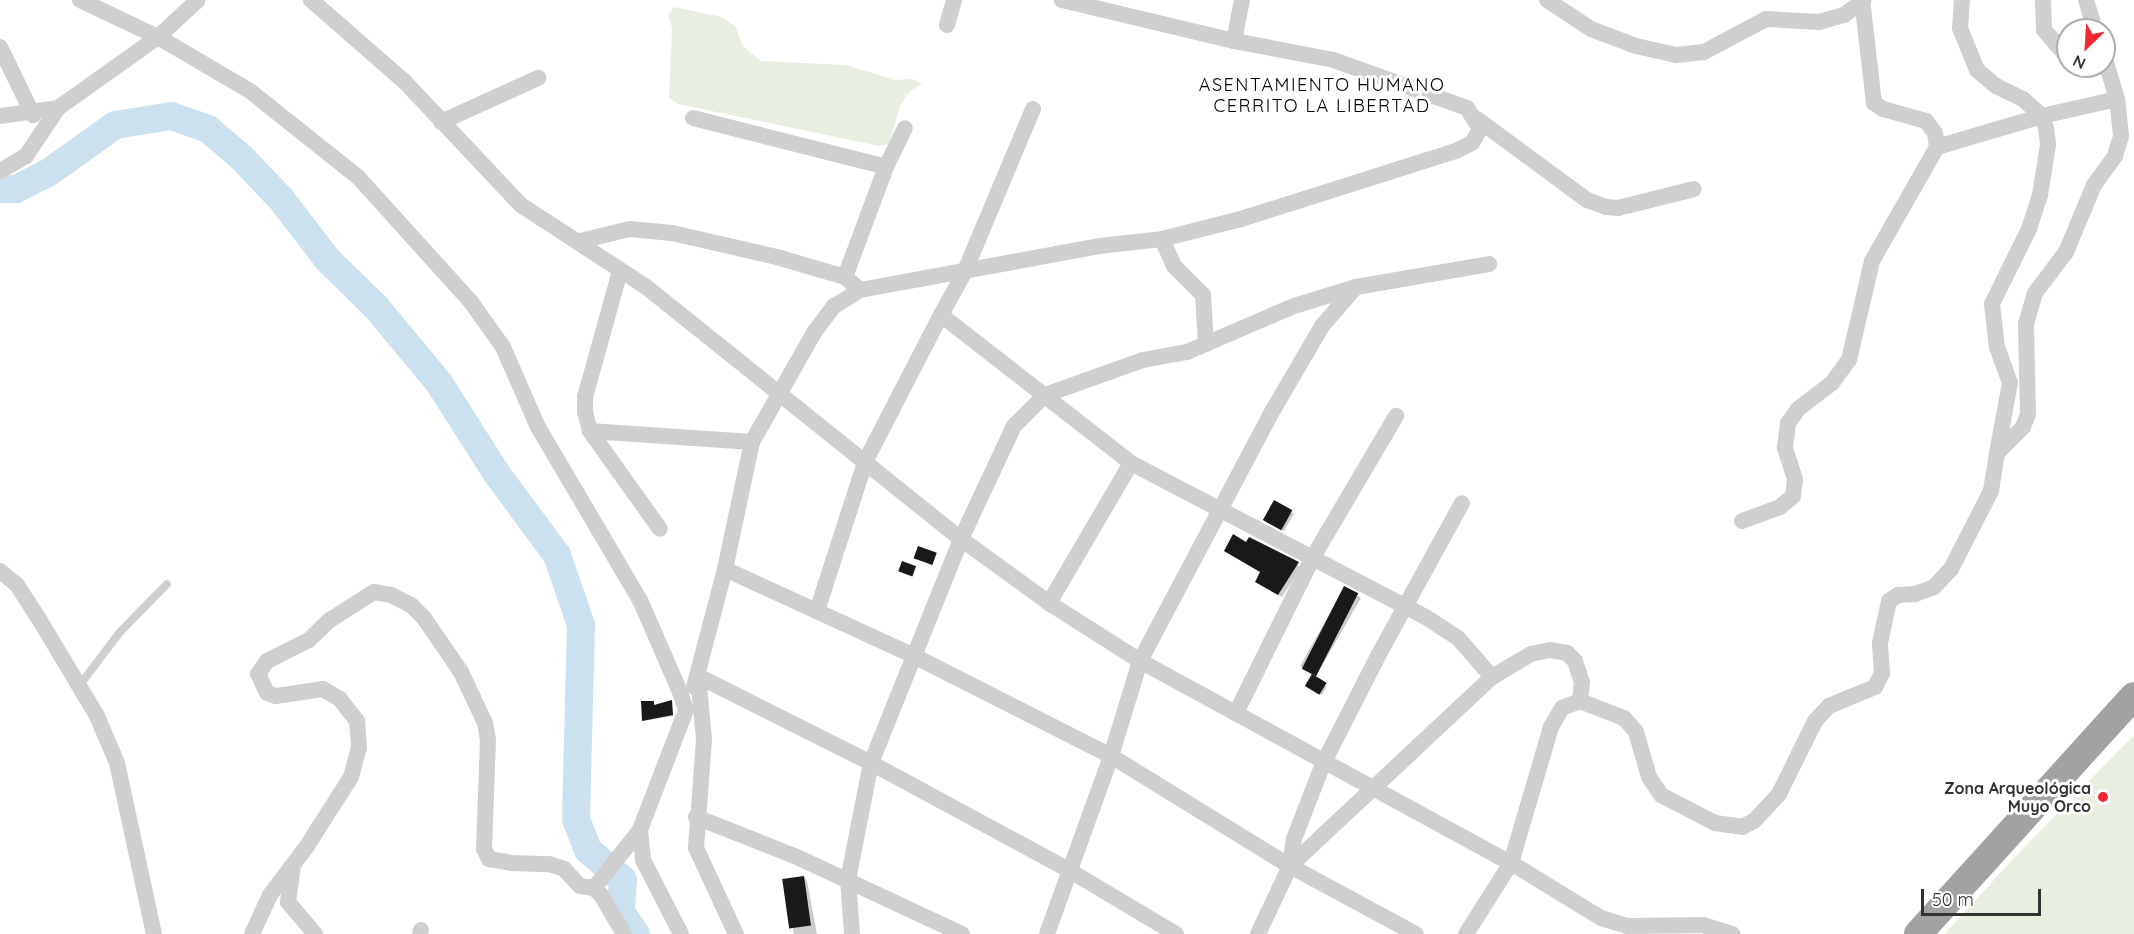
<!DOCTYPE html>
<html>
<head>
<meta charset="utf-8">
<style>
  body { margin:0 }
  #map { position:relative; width:2134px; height:934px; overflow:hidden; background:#fff; font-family:Quicksand,sans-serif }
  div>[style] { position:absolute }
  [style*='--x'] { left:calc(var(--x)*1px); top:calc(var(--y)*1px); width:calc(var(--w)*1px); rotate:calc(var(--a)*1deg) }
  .green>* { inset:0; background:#e8efe0 }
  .shadow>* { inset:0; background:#0003 }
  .river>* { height:28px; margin:-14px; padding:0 14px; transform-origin:14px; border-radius:14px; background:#cbe1f0 }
  .building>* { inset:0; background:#191919; transform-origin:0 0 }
  .service>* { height:8px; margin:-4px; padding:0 4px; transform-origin:4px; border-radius:4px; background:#cfcfcf }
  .minor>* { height:16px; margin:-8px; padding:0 8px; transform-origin:8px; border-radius:8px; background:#cfcfcf }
  .trunk>* { height:28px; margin:-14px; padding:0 14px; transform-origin:14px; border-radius:14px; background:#a2a2a2 }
  .dots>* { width:16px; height:16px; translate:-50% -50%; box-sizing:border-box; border:3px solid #fff; border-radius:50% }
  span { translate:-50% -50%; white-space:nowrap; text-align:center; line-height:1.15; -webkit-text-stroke:6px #fff; paint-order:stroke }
  .poi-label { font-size:16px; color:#323232; font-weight:700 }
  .right { translate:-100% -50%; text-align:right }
  .neighbourhood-label { font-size:18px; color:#000; letter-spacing:1.5px }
  .north { position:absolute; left:2056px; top:18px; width:60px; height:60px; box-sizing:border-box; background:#fff; border:2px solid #adadad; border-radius:50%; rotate:205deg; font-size:16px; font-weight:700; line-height:24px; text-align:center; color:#323232 }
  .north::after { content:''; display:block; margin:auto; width:21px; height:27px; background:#f52832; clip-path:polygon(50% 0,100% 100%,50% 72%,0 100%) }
  .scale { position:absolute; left:1921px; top:889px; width:120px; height:27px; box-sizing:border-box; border:3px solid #323232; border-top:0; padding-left:8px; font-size:18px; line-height:21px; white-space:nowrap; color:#323232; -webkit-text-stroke:4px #fff; paint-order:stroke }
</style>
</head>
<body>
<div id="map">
  <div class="green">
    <div style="clip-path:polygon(674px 7px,722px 17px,735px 26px,743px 46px,761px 61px,846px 65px,895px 80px,912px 79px,922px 84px,910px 91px,900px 106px,889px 144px,879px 146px,678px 104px,669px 98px,672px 28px,668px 15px)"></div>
    <div style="clip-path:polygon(2134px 735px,2134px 934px,1945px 934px,2012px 860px)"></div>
  </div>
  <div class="shadow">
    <div style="clip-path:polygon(1274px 502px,1294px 514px,1284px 531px,1266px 522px)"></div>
    <div style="clip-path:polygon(1247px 544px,1301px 567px,1282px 597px,1260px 585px,1261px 572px,1226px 551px)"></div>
    <div style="clip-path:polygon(1344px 588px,1361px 598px,1315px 678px,1327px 686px,1322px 695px,1308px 687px,1313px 675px,1300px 666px)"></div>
    <div style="clip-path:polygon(671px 702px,673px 716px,643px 721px,653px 703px,654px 706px)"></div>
    <div style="clip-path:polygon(804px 878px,807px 881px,817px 934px,794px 934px,784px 881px)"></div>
  </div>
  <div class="river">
    <div style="--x:0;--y:189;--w:16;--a:0"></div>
    <div style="--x:16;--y:189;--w:36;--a:-27"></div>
    <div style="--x:48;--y:173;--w:82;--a:-35.6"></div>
    <div style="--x:115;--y:125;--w:57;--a:-9.1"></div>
    <div style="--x:171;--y:116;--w:39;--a:19"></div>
    <div style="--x:208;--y:129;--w:43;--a:40.3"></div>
    <div style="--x:241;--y:157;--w:58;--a:46.4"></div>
    <div style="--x:281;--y:199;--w:77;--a:52.4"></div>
    <div style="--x:328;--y:260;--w:67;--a:44.4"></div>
    <div style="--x:376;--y:307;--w:99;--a:50.3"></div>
    <div style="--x:439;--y:383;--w:108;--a:57.5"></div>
    <div style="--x:497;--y:474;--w:101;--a:53.5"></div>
    <div style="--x:557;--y:555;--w:74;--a:71.1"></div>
    <div style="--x:581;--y:625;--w:194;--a:91.5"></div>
    <div style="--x:576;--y:819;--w:33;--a:69"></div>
    <div style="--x:588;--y:850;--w:46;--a:40.6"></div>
    <div style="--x:623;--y:880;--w:32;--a:94"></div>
    <div style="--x:621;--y:912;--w:27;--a:56"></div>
  </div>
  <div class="building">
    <div style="left:1274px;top:500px;width:21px;height:23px;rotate:29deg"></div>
    <div style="clip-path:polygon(1233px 534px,1246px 542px,1249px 537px,1299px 562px,1278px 595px,1255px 582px,1260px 572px,1224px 551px)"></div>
    <div style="left:918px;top:546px;width:20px;height:13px;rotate:20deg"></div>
    <div style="left:902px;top:561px;width:15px;height:11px;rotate:20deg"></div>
    <div style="left:1344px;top:586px;width:16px;height:93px;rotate:27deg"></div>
    <div style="left:1312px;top:674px;width:17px;height:14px;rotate:31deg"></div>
    <div style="clip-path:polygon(672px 700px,673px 715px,642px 721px,641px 701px,654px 701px,654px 705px)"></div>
    <div style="left:804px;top:876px;width:50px;height:22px;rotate:82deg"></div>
  </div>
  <div class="service">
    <div style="--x:79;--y:686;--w:68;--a:-52.8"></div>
    <div style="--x:120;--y:632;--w:67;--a:-45.6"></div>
  </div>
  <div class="minor">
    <div style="--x:80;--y:0;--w:86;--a:25.4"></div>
    <div style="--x:158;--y:37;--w:107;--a:30.4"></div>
    <div style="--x:250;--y:91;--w:138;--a:38.5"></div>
    <div style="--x:358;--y:177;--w:169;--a:47.9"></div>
    <div style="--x:471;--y:302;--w:55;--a:54.6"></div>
    <div style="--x:503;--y:347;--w:87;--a:66.4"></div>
    <div style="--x:538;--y:427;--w:201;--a:59.5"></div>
    <div style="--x:640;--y:600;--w:100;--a:66.5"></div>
    <div style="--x:680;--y:692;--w:19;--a:72"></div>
    <div style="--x:686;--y:710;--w:129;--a:111"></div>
    <div style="--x:640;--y:830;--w:30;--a:84"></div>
    <div style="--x:643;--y:860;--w:83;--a:62.8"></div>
    <div style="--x:311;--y:0;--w:123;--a:41.1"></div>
    <div style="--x:404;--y:81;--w:170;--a:46.7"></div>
    <div style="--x:521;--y:205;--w:148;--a:33.2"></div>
    <div style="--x:645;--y:286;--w:405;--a:38.7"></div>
    <div style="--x:961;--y:539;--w:109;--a:36"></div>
    <div style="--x:1049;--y:603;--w:108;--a:32.5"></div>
    <div style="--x:1140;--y:661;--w:422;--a:28.6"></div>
    <div style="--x:1511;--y:863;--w:105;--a:31.4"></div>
    <div style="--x:1601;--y:918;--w:27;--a:17"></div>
    <div style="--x:1627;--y:926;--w:76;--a:-0.8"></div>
    <div style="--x:1703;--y:925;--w:31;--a:17"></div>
    <div style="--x:1547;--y:0;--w:53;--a:33.4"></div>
    <div style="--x:1591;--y:29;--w:48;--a:20.7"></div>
    <div style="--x:1636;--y:46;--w:41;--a:12.7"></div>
    <div style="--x:1676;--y:55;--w:28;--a:-6"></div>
    <div style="--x:1704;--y:52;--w:70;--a:-28"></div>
    <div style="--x:1766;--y:19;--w:53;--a:3.2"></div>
    <div style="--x:1819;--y:22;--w:26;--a:-16"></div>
    <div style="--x:1844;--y:15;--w:24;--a:-36"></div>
    <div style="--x:1962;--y:0;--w:28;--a:94"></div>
    <div style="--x:1960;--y:28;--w:45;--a:68"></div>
    <div style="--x:1977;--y:70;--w:25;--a:40"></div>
    <div style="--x:1996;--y:86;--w:30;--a:26"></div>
    <div style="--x:2023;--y:99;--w:25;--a:42"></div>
    <div style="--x:2042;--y:116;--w:77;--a:-12.8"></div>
    <div style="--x:2043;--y:0;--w:30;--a:88"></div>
    <div style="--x:2044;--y:30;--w:37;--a:49"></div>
    <div style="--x:2086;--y:0;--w:31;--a:73"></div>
    <div style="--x:947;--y:25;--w:26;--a:-74"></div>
    <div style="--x:1234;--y:41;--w:42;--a:-79"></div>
    <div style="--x:0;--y:47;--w:76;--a:64.1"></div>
    <div style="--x:1033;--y:109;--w:178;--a:112.8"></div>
    <div style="--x:964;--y:273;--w:48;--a:118.7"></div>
    <div style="--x:941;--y:315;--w:241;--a:37.9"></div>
    <div style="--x:1131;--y:463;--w:331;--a:27.6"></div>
    <div style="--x:1424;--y:616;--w:40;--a:32.9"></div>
    <div style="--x:1458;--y:638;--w:52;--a:48.9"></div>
    <div style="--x:0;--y:116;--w:59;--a:-7.9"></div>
    <div style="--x:58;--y:108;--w:123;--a:-35.4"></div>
    <div style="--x:158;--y:37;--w:54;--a:-42.8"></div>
    <div style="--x:693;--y:118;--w:199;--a:14.2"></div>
    <div style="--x:1477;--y:119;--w:137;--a:36.4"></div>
    <div style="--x:1587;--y:200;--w:20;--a:20"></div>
    <div style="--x:1606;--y:207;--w:12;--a:5"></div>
    <div style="--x:1618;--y:208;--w:78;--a:-14"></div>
    <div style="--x:441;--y:122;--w:107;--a:-24.4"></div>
    <div style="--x:1937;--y:147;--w:109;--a:-16.4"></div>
    <div style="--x:2042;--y:116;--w:13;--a:72"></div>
    <div style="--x:2046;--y:128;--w:17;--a:83"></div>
    <div style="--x:2048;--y:145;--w:51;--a:99.1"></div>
    <div style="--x:2040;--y:195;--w:36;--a:108"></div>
    <div style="--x:2029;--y:229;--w:84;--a:116.3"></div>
    <div style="--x:1992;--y:304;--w:43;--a:83.4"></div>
    <div style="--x:1997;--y:347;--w:38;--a:70"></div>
    <div style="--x:2010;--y:383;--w:71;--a:100.5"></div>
    <div style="--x:0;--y:171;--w:30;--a:-30"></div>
    <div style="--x:26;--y:156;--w:58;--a:-56.3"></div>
    <div style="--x:1162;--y:239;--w:30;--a:66"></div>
    <div style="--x:1174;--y:266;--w:41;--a:45"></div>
    <div style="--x:1203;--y:295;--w:49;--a:86.5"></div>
    <div style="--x:580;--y:241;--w:51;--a:-13.5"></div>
    <div style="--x:630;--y:229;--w:42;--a:5.4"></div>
    <div style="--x:672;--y:233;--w:108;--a:12.9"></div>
    <div style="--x:777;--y:257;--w:71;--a:16.4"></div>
    <div style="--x:845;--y:277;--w:20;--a:41"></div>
    <div style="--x:860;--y:290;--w:243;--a:-10.4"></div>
    <div style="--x:1099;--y:246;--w:63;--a:-6.3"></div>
    <div style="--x:1162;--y:239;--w:81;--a:-14.2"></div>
    <div style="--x:1241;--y:219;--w:228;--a:-17.6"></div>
    <div style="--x:1458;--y:150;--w:16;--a:-27"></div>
    <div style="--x:1472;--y:143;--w:16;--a:-60"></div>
    <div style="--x:1480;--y:129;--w:25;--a:-122"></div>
    <div style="--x:1467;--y:108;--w:141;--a:-160.2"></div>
    <div style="--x:1334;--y:60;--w:102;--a:-169.2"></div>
    <div style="--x:1234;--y:41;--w:177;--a:-166.6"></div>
    <div style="--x:620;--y:271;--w:131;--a:105.5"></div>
    <div style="--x:585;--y:397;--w:15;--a:90"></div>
    <div style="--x:585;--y:412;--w:20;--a:75"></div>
    <div style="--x:590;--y:431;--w:120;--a:54.5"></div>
    <div style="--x:845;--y:277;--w:117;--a:-69.6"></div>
    <div style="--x:886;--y:167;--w:43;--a:-64"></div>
    <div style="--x:860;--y:290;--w:31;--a:148"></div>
    <div style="--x:834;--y:306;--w:31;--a:127"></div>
    <div style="--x:815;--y:331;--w:128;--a:119.6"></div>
    <div style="--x:752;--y:442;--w:130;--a:102"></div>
    <div style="--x:725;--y:569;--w:206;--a:24.7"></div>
    <div style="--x:912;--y:655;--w:223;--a:26.9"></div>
    <div style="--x:1111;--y:756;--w:210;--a:31.6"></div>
    <div style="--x:1290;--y:866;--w:143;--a:28.4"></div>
    <div style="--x:590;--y:431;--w:162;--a:3.9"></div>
    <div style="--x:1742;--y:521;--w:40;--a:-20.2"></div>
    <div style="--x:1780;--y:507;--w:17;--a:-40"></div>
    <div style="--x:1793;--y:496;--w:17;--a:-83"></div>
    <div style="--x:1795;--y:479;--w:33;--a:-108"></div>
    <div style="--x:1785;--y:448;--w:25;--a:-83"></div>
    <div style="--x:1788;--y:423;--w:17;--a:-54"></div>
    <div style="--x:1798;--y:409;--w:43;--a:-37.4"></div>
    <div style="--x:1832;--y:383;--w:29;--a:-54"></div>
    <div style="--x:1849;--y:360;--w:102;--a:-76.9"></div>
    <div style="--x:1872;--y:261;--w:131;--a:-60.3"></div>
    <div style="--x:1937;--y:147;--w:14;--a:-98"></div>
    <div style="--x:1935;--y:133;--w:15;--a:-127"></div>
    <div style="--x:1926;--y:121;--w:45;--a:-164.4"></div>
    <div style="--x:1883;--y:109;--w:11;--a:-146"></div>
    <div style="--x:1874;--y:103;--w:104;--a:-96.6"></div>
    <div style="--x:0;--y:571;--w:22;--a:39"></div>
    <div style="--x:17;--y:585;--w:40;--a:57.1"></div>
    <div style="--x:39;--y:619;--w:113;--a:59.1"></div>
    <div style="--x:97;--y:716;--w:51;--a:66.9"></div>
    <div style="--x:117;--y:763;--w:175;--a:77.8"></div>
    <div style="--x:1049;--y:603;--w:162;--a:-59.6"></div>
    <div style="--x:817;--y:611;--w:157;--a:-72.1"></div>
    <div style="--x:865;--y:462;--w:165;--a:-62.7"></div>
    <div style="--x:694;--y:687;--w:122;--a:-75.3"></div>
    <div style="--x:1580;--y:701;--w:47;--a:21.1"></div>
    <div style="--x:1624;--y:718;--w:18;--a:49"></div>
    <div style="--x:1636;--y:732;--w:47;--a:73.9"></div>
    <div style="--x:1649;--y:777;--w:22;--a:56"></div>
    <div style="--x:1661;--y:795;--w:61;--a:27.4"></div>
    <div style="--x:1715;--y:823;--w:27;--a:8"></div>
    <div style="--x:1742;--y:827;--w:13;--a:-27"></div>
    <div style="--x:1754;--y:821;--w:37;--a:-47"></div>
    <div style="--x:1779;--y:794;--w:81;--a:-63.7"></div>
    <div style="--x:1815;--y:721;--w:21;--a:-47"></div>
    <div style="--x:1829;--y:706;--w:50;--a:-22.4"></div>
    <div style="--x:1875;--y:687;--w:16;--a:-63"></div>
    <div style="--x:1882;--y:673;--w:30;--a:-94"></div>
    <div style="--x:1880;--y:643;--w:43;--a:-77.9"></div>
    <div style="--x:1889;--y:601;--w:11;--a:-34"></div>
    <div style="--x:1898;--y:595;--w:17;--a:-3"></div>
    <div style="--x:1915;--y:594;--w:20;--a:-20"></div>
    <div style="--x:1934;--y:587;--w:25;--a:-47"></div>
    <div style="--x:1951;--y:569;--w:88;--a:-62.9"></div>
    <div style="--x:1991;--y:491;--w:38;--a:-81"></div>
    <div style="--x:1997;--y:453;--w:37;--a:-45"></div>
    <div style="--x:2023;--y:427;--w:14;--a:-69"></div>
    <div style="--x:2028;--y:414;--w:90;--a:-91.3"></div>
    <div style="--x:2026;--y:324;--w:32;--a:-74"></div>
    <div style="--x:2035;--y:293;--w:51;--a:-52.9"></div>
    <div style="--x:2066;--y:252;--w:73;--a:-67.3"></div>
    <div style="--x:2094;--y:185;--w:36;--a:-54"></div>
    <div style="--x:2115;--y:156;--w:21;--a:-73"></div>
    <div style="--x:2121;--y:136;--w:37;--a:-96"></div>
    <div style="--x:2117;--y:99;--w:45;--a:-106.8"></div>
    <div style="--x:1236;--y:713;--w:174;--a:-63.7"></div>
    <div style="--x:1313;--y:557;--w:164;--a:-59.5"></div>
    <div style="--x:696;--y:817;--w:109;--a:21.6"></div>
    <div style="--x:797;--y:857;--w:182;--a:25"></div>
    <div style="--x:293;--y:866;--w:36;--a:98"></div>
    <div style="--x:288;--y:902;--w:42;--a:49.8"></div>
    <div style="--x:1290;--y:866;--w:277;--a:-43.1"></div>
    <div style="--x:1492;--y:677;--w:45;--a:-30.5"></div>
    <div style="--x:1531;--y:654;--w:19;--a:-12"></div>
    <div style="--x:1550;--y:650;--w:17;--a:10"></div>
    <div style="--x:1567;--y:653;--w:11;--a:45"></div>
    <div style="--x:1575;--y:661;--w:22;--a:72"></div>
    <div style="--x:1582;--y:682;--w:19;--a:96"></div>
    <div style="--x:1580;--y:701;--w:19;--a:159"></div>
    <div style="--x:1562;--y:708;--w:22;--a:120"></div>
    <div style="--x:1551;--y:727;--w:142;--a:106.4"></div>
    <div style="--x:1511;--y:863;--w:84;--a:122.4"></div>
    <div style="--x:594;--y:888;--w:74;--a:-51.6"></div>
    <div style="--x:252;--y:934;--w:43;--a:-65.2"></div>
    <div style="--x:270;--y:895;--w:61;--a:-52.9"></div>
    <div style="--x:307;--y:846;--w:82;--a:-57.5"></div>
    <div style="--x:351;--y:777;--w:30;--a:-75"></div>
    <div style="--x:359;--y:748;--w:27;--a:-94"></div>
    <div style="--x:357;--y:721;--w:28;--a:-128"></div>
    <div style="--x:340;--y:699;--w:20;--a:-150"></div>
    <div style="--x:323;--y:689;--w:48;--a:171.5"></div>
    <div style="--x:276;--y:696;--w:9;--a:-162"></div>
    <div style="--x:267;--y:693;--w:21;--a:-115"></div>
    <div style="--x:258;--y:674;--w:16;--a:-55"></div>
    <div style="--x:267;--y:661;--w:47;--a:-26.6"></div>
    <div style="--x:309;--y:640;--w:29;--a:-44"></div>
    <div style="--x:330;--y:620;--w:52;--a:-32.5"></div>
    <div style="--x:374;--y:592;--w:17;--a:10"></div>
    <div style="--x:391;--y:595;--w:22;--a:27"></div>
    <div style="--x:411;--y:605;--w:18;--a:45"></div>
    <div style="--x:424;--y:618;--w:65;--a:55.6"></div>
    <div style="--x:461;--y:672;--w:56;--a:64.8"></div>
    <div style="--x:485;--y:723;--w:17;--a:80"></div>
    <div style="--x:488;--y:740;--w:109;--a:92.1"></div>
    <div style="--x:484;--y:849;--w:11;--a:63"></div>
    <div style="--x:489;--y:859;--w:22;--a:10"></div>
    <div style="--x:511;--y:863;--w:38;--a:2"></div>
    <div style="--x:549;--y:864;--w:16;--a:18"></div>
    <div style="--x:564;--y:869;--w:23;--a:47"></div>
    <div style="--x:580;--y:886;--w:14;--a:8"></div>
    <div style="--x:594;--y:888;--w:10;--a:45"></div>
    <div style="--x:601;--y:895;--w:45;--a:59.5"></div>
    <div style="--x:420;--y:934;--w:4;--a:-76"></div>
    <div style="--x:736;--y:934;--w:95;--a:-114.9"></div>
    <div style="--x:696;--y:848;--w:109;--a:-85.8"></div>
    <div style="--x:704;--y:739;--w:63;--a:-95.4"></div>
    <div style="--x:698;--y:676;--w:194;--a:26.7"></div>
    <div style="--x:871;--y:763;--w:223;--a:28.4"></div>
    <div style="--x:1067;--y:869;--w:127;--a:30.8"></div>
    <div style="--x:852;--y:934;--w:54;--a:-94.2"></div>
    <div style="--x:848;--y:880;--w:119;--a:-78.9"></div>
    <div style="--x:871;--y:763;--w:241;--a:-68.1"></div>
    <div style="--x:961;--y:539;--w:125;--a:-64.9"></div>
    <div style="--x:1014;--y:426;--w:44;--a:-45"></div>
    <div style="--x:1045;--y:395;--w:104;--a:-19.7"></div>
    <div style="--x:1143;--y:360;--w:45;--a:-10.3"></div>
    <div style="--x:1187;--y:352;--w:116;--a:-23.3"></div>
    <div style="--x:1294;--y:306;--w:65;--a:-17"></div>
    <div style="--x:1356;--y:287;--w:135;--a:-9.8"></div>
    <div style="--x:1047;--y:934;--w:189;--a:-70.2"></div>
    <div style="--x:1111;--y:756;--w:99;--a:-73"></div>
    <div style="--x:1140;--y:661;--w:284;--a:-62.1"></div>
    <div style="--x:1273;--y:410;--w:97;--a:-59.7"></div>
    <div style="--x:1322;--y:326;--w:49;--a:-49.1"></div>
    <div style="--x:1258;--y:934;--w:75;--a:-64.8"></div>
    <div style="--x:1290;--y:866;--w:27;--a:-82"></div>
    <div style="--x:1294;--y:839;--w:80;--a:-68.9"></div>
    <div style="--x:1323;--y:764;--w:123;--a:-63"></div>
    <div style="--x:1379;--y:654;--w:172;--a:-61.2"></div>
  </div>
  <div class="trunk">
    <div style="--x:1918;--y:934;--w:321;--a:-47.8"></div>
  </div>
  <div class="dots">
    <div style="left:2103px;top:797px;background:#f52832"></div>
  </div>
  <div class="poi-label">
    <span class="right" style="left:2091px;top:797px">Zona Arqueológica<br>Muyo Orco</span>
  </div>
  <div class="neighbourhood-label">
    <span style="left:1322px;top:96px">ASENTAMIENTO HUMANO<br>CERRITO LA LIBERTAD</span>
  </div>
  <div class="north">N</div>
  <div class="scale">50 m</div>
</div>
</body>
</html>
